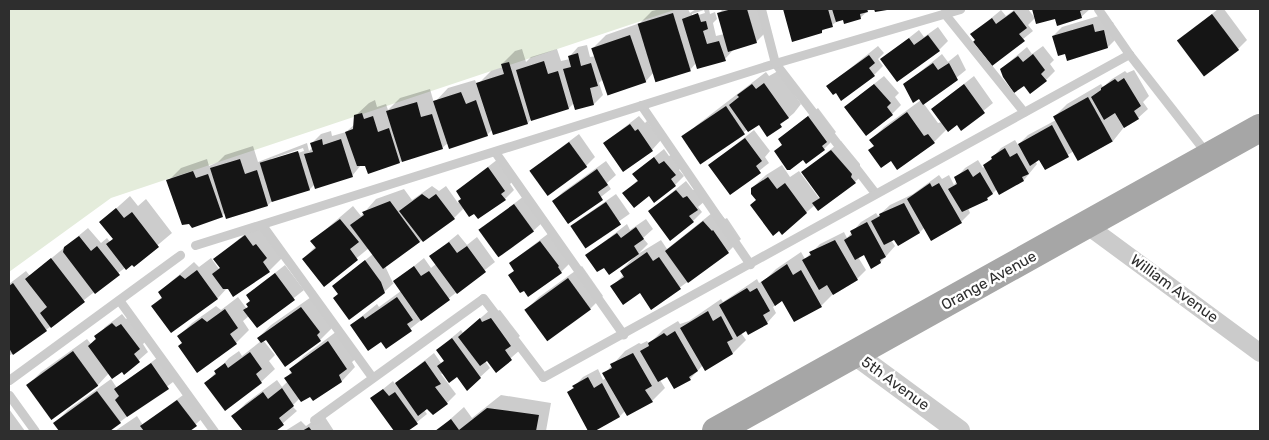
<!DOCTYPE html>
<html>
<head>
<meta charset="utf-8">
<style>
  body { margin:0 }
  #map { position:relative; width:1269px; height:440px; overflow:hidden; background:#fff; font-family:Rubik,sans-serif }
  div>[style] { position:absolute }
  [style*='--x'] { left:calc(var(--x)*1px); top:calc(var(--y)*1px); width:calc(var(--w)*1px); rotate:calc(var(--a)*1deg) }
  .green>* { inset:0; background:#e4ecdb }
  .shadow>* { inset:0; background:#0003; transform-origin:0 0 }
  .building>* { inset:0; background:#151515; transform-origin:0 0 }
  .service>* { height:9px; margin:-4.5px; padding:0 4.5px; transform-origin:4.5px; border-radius:4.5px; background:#cbcbcb }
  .minor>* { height:18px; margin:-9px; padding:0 9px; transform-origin:9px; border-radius:9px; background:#cbcbcb }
  .tertiary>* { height:22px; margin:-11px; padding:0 11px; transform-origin:11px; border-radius:11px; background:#cbcbcb }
  .primary>* { height:28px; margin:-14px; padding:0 14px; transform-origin:14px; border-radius:14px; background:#a6a6a6 }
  span { translate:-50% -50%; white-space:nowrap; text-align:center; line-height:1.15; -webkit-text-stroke:5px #fff; paint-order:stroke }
  .street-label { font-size:15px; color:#2e2e2e }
  .frame { position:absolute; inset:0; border:10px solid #2e2e2e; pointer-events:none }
</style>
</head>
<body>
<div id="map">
  <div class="green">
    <div style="clip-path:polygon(9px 9px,677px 9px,111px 198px,9px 272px)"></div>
  </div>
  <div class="shadow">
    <div style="clip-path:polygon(evenodd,660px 9px,688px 9px,690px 13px,696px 9px,709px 9px,710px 14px,715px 12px,717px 19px,713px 23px,716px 36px,724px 34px,718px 14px,723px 9px,758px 9px,765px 33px,756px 42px,734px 49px,725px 59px,696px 63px,690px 70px,654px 72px,646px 81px,603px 79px,599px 83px,603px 95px,594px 104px,574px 103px,569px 108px,531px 119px,528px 123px,494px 134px,492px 130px,487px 135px,448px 143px,442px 148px,400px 162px,361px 165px,352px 176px,315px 184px,310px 189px,273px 200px,268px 205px,227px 218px,225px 212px,222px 216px,168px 181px,181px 168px,207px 159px,209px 166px,218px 162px,225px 155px,253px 146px,258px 162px,307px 143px,309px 151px,313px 147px,312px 143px,321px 134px,331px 131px,332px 136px,346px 132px,355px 124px,355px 116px,369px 103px,375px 100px,377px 107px,386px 104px,388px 110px,400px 98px,430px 89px,434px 103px,448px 88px,475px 80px,477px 85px,491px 71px,503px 67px,502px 64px,515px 51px,522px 49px,526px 62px,531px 57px,557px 49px,561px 61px,570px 59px,569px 57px,578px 47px,587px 45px,590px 57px,596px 56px,593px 48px,606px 35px,640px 23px,652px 11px,660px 9px,704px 10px,705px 13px,692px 17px,692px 14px,704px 10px,660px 9px,303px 148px,304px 151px,271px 162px,271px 159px,303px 148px)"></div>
    <div style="clip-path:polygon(784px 9px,870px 9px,860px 18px,843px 18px,822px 31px,793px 40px)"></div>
    <div style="clip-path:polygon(1015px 9px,1028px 9px,1035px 18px,1028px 25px,1033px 31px,992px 64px,972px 34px,1001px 10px,1006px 16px)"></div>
    <div style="clip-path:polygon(1033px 9px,1090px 9px,1081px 17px,1055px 17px,1037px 22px)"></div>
    <div style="clip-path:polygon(1218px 9px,1224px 9px,1247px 40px,1238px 49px,1179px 41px)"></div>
    <div style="clip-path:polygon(1102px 15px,1104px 24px,1113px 22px,1117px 38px,1108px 47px,1053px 36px,1062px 27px)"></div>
    <div style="clip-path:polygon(938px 27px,948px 41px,939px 50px,882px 59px,919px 30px,924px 37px)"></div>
    <div style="clip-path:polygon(878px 46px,884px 53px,878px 59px,883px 66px,874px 75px,836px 91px,828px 86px)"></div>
    <div style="clip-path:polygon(1043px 46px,1054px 60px,1050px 64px,1055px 71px,1046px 80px,1001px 69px,1027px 47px,1032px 54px)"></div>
    <div style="clip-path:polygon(942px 54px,948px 62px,958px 54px,966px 70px,924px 104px,938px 123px,942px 122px,932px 109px,974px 76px,993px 103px,961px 129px,957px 123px,947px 129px,934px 142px,891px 160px,871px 140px,884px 127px,921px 100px,905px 84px)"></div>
    <div style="clip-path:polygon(1134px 70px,1149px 96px,1143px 102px,1148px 109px,1138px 118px,1125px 126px,1113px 141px,1079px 160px,1074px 151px,1045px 169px,1040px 159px,1035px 161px,1037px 164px,1024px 180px,1000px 193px,997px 189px,987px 199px,968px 208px,970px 213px,961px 222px,925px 227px,920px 232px,891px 240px,895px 246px,881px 262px,864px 254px,858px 257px,866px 270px,857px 279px,834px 293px,821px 306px,783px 300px,773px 307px,776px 313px,767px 323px,749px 333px,747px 330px,741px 333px,746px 340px,733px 353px,705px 369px,703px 365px,690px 379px,667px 376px,660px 380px,665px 388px,652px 401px,625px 411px,620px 416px,590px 431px,569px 392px,583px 377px,598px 369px,603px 380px,606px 378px,604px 374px,625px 351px,639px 343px,641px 344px,647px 341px,649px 344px,663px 330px,678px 321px,680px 324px,689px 321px,721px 299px,723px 302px,757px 279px,759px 283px,765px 280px,776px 269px,801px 252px,805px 259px,820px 244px,844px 232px,847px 238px,861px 222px,876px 213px,878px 216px,890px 205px,913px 194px,939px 175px,942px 179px,949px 175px,954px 185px,957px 181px,956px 178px,965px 168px,978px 160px,983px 168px,1001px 148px,1015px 140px,1018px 145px,1028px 135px,1056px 120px,1054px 117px,1067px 104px,1101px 84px,1103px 87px,1112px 79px,1125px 71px,1127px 73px)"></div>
    <div style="clip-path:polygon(778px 71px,801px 104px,794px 113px,768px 135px,759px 124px,748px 129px,702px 163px,684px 138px,697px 125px,766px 72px,769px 76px)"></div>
    <div style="clip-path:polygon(884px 76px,899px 93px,895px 97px,901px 105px,892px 114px,845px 107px)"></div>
    <div style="clip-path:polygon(818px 108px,836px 132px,831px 137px,833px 140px,824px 149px,803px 159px,775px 152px,783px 144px,779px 139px)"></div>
    <div style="clip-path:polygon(639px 116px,645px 123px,647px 121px,661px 140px,652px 150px,604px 143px)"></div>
    <div style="clip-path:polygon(754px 130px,770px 151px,765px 157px,769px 163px,731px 193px,710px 165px)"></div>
    <div style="clip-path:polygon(579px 134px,595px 157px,586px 166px,530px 171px)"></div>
    <div style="clip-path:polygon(841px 141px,860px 164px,860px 167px,864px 173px,855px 182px,815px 205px,782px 233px,757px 199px,752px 188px,766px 175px,782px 165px,790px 177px,799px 171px,819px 198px,821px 196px,803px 172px)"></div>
    <div style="clip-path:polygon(664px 149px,669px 156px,674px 153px,684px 165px,679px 170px,684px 176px,675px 185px,649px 195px,624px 193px,638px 180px,633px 174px)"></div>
    <div style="clip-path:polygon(498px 159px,513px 181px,510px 184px,514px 190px,505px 199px,474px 212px,464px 208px,454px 218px,385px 266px,393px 283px,424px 258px,431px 268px,436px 264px,431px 256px,458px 234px,467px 245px,477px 237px,495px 262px,387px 347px,382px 340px,351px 325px,377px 304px,379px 307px,401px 291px,395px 282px,384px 292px,339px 294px,333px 286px,373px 254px,369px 248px,324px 285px,303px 259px,316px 246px,312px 241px,353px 206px,361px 216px,376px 199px,404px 189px,412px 200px,432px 186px,439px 191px,446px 186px,458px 203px,462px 198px,457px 191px)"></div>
    <div style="clip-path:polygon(606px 161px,616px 175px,607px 183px,611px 189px,569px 222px,553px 201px,563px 192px)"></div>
    <div style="clip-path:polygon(686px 181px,693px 190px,697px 188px,706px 200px,698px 207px,702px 212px,693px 221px,649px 211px)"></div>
    <div style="left:616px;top:194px;width:24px;height:55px;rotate:55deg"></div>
    <div style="clip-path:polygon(130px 196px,138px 206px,146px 199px,172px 233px,134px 265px,133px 263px,126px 267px,46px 330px,9px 356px,9px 284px,26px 271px,30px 276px,88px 228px,101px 243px,107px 238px,110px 242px,114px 238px,101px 222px)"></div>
    <div style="clip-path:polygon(524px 196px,543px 222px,533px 231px,480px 230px)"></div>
    <div style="clip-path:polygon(717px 209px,725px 219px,727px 218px,741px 239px,728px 252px,652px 308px,640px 291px,612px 287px,624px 274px,621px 271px,634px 257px,604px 266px,587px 255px,627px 224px,630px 230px,646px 219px,653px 229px,643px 238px,648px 244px,638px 254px,661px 240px,667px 249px)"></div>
    <div style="clip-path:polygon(258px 223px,282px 258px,269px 271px,228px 287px,218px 298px,171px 332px,152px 306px,163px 296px,159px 292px,194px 262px,199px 267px,211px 258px,219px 269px,221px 267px,215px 259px)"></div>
    <div style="clip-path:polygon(549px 233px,570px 263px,561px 272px,509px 276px,515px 270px,510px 263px)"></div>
    <div style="clip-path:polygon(285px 265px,304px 290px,257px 327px,249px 316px,243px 321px,249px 330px,236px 343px,198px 371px,179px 336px,192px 323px,216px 306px,221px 310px,238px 297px,247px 309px,251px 300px,247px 295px)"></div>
    <div style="clip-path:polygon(582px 266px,603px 296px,590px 309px,526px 310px,539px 297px)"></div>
    <div style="clip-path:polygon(314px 295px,333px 327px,320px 340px,266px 338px,263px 340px,275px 355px,269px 361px,275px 369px,261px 382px,225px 409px,206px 383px,229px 358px,239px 351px,242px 356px,261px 341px,258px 338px,271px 325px)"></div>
    <div style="clip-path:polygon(490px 310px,492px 313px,500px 310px,520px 336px,514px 341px,520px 350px,496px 371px,487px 359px,485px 361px,490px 368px,467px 389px,457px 375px,443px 373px,441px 374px,456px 394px,447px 403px,428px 407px,424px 410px,427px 414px,406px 431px,396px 431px,372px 398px,393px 381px,395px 384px,434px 353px,441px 363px,445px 360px,437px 350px,461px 330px,463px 333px)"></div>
    <div style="clip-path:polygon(122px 314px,126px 319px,130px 316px,148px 339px,143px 344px,148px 352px,124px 373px,122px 370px,109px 373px,98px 385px,52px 418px,28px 385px,41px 372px,87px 339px,91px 344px,105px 327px)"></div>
    <div style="clip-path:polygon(341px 328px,360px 355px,352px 362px,355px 367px,342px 381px,313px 400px,310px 395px,300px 398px,292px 406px,297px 411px,274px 431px,244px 431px,233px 416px,246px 403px,277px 380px,282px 387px,288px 381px,286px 378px,292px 371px,291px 369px,304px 356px)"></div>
    <div style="clip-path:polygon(161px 355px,177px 379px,108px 431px,61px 431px,55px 423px,68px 410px,111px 379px,117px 388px)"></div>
    <div style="clip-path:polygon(187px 392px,205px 416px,188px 431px,115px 431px,137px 416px,143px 425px)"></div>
    <div style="clip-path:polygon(501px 395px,551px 403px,546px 431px,437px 431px,464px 407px,472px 418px)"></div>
    <div style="clip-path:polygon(9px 409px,25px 431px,9px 431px)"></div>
    <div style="clip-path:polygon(323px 414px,334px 431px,285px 431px,301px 421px,306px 426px)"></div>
  </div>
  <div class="building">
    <div style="clip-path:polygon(732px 9px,747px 9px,757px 43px,728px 52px,717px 13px)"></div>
    <div style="clip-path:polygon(783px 9px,828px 9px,833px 27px,822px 30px,822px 33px,792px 42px)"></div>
    <div style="clip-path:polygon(832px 9px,867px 9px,868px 12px,860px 14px,861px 19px,844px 24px,843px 20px,836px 22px)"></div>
    <div style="clip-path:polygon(874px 9px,893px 9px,875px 12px)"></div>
    <div style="clip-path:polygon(1032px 9px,1086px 9px,1080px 11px,1082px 18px,1057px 26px,1055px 19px,1036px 24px)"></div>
    <div style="clip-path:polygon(1014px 11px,1027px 28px,1019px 34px,1025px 41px,992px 66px,973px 42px,975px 40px,970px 34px,992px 18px,996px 24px)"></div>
    <div style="left:673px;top:13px;width:61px;height:37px;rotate:73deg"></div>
    <div style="clip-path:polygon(698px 13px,701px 22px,706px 21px,708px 29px,703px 31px,707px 44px,719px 41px,726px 61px,697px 69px,682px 19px)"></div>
    <div style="left:1212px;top:14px;width:45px;height:44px;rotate:53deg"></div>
    <div style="clip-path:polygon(1093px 24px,1095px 32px,1104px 30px,1108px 48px,1067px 61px,1065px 54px,1058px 56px,1052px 36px)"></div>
    <div style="left:630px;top:35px;width:50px;height:41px;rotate:71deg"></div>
    <div style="clip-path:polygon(928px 35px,940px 51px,897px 82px,880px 59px,909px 38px,914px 45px)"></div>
    <div style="clip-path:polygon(578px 53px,581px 66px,591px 63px,598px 86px,590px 88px,594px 105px,575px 110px,563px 69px,571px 67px,568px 56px)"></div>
    <div style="clip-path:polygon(1033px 54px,1045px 70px,1041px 74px,1047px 81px,1030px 94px,1024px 86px,1014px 93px,1003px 77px,1000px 69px,1018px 56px,1023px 62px)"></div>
    <div style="clip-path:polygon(869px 55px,875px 63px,869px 68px,875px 76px,841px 101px,836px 93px,833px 95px,826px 86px)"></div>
    <div style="clip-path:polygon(544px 61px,548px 74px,558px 71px,569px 109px,531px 121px,516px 70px)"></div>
    <div style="clip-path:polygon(509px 62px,528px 124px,493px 135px,476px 83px,504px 74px,501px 64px)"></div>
    <div style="clip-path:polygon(933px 63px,938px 70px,949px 63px,958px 80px,923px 105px,919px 99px,913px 103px,903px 84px)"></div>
    <div style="clip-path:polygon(1124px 78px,1141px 106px,1134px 111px,1139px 119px,1124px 128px,1115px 113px,1104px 120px,1091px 97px,1101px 90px,1101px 88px,1115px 79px,1118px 82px)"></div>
    <div style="clip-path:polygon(764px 83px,789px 118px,780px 124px,782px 127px,767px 137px,759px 125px,748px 132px,729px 105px,739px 97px,737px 95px,752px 84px,756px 89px)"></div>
    <div style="clip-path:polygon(874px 84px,891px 103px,887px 107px,893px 115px,866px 136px,844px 107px)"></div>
    <div style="clip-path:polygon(964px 84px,985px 113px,961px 131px,957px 125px,948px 132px,931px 109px)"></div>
    <div style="clip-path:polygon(461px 92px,466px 104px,476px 100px,488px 136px,449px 149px,433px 101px)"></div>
    <div style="left:1088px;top:97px;width:51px;height:40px;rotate:61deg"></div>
    <div style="clip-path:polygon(417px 102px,421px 117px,432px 114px,443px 149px,402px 162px,386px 111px)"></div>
    <div style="left:726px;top:106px;width:34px;height:54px;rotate:56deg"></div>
    <div style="clip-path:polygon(907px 112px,924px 136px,928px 134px,935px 143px,897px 170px,891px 161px,881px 168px,868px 150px,874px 146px,869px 140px)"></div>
    <div style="clip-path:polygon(362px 113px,364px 119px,373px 116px,378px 132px,389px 128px,400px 163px,368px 174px,365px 166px,357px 166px,345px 132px,353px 129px,354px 115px)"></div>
    <div style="clip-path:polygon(808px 116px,827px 142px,822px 146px,825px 150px,806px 164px,803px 160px,790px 170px,787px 170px,774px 151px,782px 145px,778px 139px)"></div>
    <div style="clip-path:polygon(630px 124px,635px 131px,638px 129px,653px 151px,623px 172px,603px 143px)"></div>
    <div style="clip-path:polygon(1052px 125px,1069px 157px,1045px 170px,1039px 160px,1030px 166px,1018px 144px)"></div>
    <div style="clip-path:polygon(745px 138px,762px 161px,756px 166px,761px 173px,730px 195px,708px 165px)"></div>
    <div style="clip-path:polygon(322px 139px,323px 145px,341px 139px,353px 177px,315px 189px,304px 154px,313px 152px,310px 143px)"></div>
    <div style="left:569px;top:142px;width:31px;height:49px;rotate:54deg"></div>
    <div style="clip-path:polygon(1005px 148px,1010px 157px,1017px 153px,1029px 174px,1022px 177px,1024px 181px,999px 195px,983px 165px,992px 159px,991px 157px)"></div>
    <div style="clip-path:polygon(831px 150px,852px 174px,851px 177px,856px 183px,818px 211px,812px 203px,820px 198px,801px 172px)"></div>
    <div style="left:298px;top:151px;width:41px;height:40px;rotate:73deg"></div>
    <div style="clip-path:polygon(654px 157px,659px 164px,664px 161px,676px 175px,671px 179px,676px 186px,654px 203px,649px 196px,634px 208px,622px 193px,638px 181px,632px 174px)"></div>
    <div style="clip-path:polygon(240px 159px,245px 174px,257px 170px,268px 206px,226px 219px,210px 168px)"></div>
    <div style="clip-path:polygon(488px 167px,505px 191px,501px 194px,506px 200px,478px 219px,474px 214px,469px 217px,458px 201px,461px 199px,456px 191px)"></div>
    <div style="clip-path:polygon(597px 169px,608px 185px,598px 192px,603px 200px,568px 224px,552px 201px)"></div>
    <div style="clip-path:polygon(968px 169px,973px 177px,980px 172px,993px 194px,987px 198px,988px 200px,962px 212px,948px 189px,957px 184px,954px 177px)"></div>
    <div style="clip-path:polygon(193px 171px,196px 178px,208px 174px,223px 217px,192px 228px,189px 224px,182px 225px,166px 180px)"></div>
    <div style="clip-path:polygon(768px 177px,777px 189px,785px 183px,807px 213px,782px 235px,779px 231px,773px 236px,750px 205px,756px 200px,751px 194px,751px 188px)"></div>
    <div style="clip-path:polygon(930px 183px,932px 187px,939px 183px,962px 223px,931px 241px,907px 199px)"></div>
    <div style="clip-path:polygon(676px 190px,683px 198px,687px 196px,698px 210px,689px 216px,694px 222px,670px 241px,648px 211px)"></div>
    <div style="clip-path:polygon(422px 194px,429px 199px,436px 194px,455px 219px,423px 242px,399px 211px)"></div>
    <div style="clip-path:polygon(390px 201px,420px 242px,383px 269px,350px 225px,364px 215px,362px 212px)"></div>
    <div style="left:606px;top:202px;width:27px;height:43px;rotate:56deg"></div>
    <div style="clip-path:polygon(904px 203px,920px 233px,898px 246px,894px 240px,884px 245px,871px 221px,880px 216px,879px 214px)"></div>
    <div style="left:514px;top:204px;width:34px;height:44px;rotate:54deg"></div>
    <div style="clip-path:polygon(116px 208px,124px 218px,132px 212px,159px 247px,134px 267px,132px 265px,126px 270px,106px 244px,113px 239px,99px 222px)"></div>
    <div style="clip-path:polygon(340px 219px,359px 242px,350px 249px,358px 260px,324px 287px,302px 259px,316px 248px,310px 241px)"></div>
    <div style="clip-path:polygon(703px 221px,712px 231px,713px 230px,729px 253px,688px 283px,665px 251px)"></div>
    <div style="clip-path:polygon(867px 222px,886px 257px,880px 260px,881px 263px,871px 269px,864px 255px,855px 260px,844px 240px,852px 235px,850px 231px)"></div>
    <div style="clip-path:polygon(636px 227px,644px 239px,634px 246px,639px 254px,609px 275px,604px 268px,597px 272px,585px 255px,617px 233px,621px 238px)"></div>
    <div style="clip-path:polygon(245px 235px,253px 246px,256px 244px,267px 258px,263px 262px,270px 272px,233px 297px,228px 289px,223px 289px,212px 274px,220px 268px,213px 259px)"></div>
    <div style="clip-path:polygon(79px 236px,91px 251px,97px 246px,120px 275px,95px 294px,63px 252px,64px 247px)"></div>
    <div style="clip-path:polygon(835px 240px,858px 280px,833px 295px,827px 285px,819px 290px,802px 260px,811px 255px,809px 252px)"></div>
    <div style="clip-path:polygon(540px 241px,559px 266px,558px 267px,562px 273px,528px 297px,524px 291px,520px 293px,508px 275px,514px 271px,509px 263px)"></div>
    <div style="clip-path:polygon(449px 242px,457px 253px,467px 246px,486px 272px,457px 294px,429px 256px)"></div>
    <div style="clip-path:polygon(647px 252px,653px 261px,659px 257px,681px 289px,651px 310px,640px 293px,623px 305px,610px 286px,624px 277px,620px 271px)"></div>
    <div style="clip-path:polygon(51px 258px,85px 302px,51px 328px,40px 313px,47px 307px,25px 279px)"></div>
    <div style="clip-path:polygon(365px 260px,381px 282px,385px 293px,349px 320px,333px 298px,338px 294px,332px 286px)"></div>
    <div style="clip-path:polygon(787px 264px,793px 275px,801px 270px,822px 307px,794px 322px,782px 301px,775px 306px,761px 282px)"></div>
    <div style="clip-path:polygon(414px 266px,421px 276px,429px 271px,450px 300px,421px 321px,393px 281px)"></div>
    <div style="clip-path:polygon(197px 270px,218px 299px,171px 333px,151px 306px,162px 298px,158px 292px,180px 275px,185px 279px)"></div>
    <div style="clip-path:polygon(275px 273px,295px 300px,257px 328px,243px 310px,248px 307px,246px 304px,250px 301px,246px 295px)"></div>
    <div style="left:568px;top:278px;width:39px;height:54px;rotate:54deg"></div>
    <div style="clip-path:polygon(13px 283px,47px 331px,13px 355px,9px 348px,9px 286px)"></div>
    <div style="clip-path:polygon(747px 288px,750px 292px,757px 288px,770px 311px,763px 315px,768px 324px,748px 335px,746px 331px,737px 337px,719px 305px)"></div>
    <div style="clip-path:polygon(397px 297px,413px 320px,407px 324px,412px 331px,386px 349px,381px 342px,368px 351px,350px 325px,363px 316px,365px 319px)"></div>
    <div style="clip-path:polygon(301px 307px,320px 332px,317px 335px,321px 341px,285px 367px,266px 340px,261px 343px,257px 338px)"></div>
    <div style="clip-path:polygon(225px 309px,238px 328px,230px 334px,237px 344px,197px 373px,178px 346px,182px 343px,177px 336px,202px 318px,207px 322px)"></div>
    <div style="clip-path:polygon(708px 311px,713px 321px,721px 316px,733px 339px,727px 342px,733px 354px,705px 371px,680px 328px)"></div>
    <div style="clip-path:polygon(480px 318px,482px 322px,491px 318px,511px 346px,505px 350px,512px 360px,496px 373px,487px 361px,480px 366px,458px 337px)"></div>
    <div style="clip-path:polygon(112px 323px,116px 327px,121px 324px,140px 349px,134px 354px,140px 362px,124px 375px,122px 372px,112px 379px,88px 346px,96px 339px,94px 336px)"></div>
    <div style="clip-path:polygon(675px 331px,698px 371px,689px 377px,691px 380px,674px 389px,667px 377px,658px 382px,640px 351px,649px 346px,648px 343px,664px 333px,667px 336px)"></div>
    <div style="clip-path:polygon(452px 338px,481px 378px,467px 391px,457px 377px,449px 383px,437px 366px,444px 361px,436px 350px)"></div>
    <div style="clip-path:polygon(328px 341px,347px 369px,339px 375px,342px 382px,313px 401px,310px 397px,301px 402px,284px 378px,292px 373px,289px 369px)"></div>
    <div style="left:73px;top:351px;width:43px;height:58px;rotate:54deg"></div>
    <div style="clip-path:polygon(250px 352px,262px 369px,256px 374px,262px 383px,225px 411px,204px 383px,216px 374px,214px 371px,225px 363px,228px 368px)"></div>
    <div style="clip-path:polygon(633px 353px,652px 386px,645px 390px,653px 402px,627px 416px,602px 373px,612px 368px,610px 364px)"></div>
    <div style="clip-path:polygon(425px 361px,441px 384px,435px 387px,448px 404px,433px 415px,427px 409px,418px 416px,395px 383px)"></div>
    <div style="clip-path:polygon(151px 363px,169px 389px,127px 417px,115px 400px,119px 396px,114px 389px)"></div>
    <div style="clip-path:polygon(588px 377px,594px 388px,602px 383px,620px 417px,595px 431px,588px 431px,567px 392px,574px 388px,572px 386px)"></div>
    <div style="clip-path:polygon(282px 388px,294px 406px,279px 418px,284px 425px,276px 431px,243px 431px,231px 416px,263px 392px,268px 399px)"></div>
    <div style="clip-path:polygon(383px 389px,389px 396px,395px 392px,418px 424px,408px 431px,394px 431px,370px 398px)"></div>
    <div style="clip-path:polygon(97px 391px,121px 423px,110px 431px,59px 431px,53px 423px)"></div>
    <div style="clip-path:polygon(177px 400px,197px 426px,190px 431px,144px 431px,140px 426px)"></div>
    <div style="clip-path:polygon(487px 408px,539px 415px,536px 431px,435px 431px,451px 419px,459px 430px)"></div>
    <div style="clip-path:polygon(309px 427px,312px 431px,302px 431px)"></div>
  </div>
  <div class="service">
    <div style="--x:761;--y:9;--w:56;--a:75.5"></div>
    <div style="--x:775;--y:63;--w:164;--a:52.4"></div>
    <div style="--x:1098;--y:9;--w:55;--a:55.4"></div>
    <div style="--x:1129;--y:54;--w:128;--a:52"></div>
    <div style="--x:944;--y:13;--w:127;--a:51.1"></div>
    <div style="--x:641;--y:105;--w:193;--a:55.6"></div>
    <div style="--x:495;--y:152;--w:223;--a:54.9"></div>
    <div style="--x:262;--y:225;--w:188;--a:54.1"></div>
    <div style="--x:195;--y:245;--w:608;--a:-17.42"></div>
    <div style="--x:775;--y:63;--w:193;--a:-16.3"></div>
    <div style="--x:119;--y:300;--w:162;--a:54.1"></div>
    <div style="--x:9;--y:380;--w:212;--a:-36.2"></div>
    <div style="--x:9;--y:395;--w:44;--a:54.2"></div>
    <div style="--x:314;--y:420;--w:208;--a:-35.8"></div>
    <div style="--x:483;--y:298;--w:99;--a:52.8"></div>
    <div style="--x:543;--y:377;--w:669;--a:-28.86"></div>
  </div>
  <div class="minor">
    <div style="--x:1088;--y:226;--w:214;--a:36.4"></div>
  </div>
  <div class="tertiary">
    <div style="--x:856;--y:355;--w:128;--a:36.4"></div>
  </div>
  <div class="primary">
    <div style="--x:716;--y:431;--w:623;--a:-29.12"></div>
  </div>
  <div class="street-label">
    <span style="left:989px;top:281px;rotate:-29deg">Orange Avenue</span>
    <span style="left:1174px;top:289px;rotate:36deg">William Avenue</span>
    <span style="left:895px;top:384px;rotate:36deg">5th Avenue</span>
  </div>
  <div class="frame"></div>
</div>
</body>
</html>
